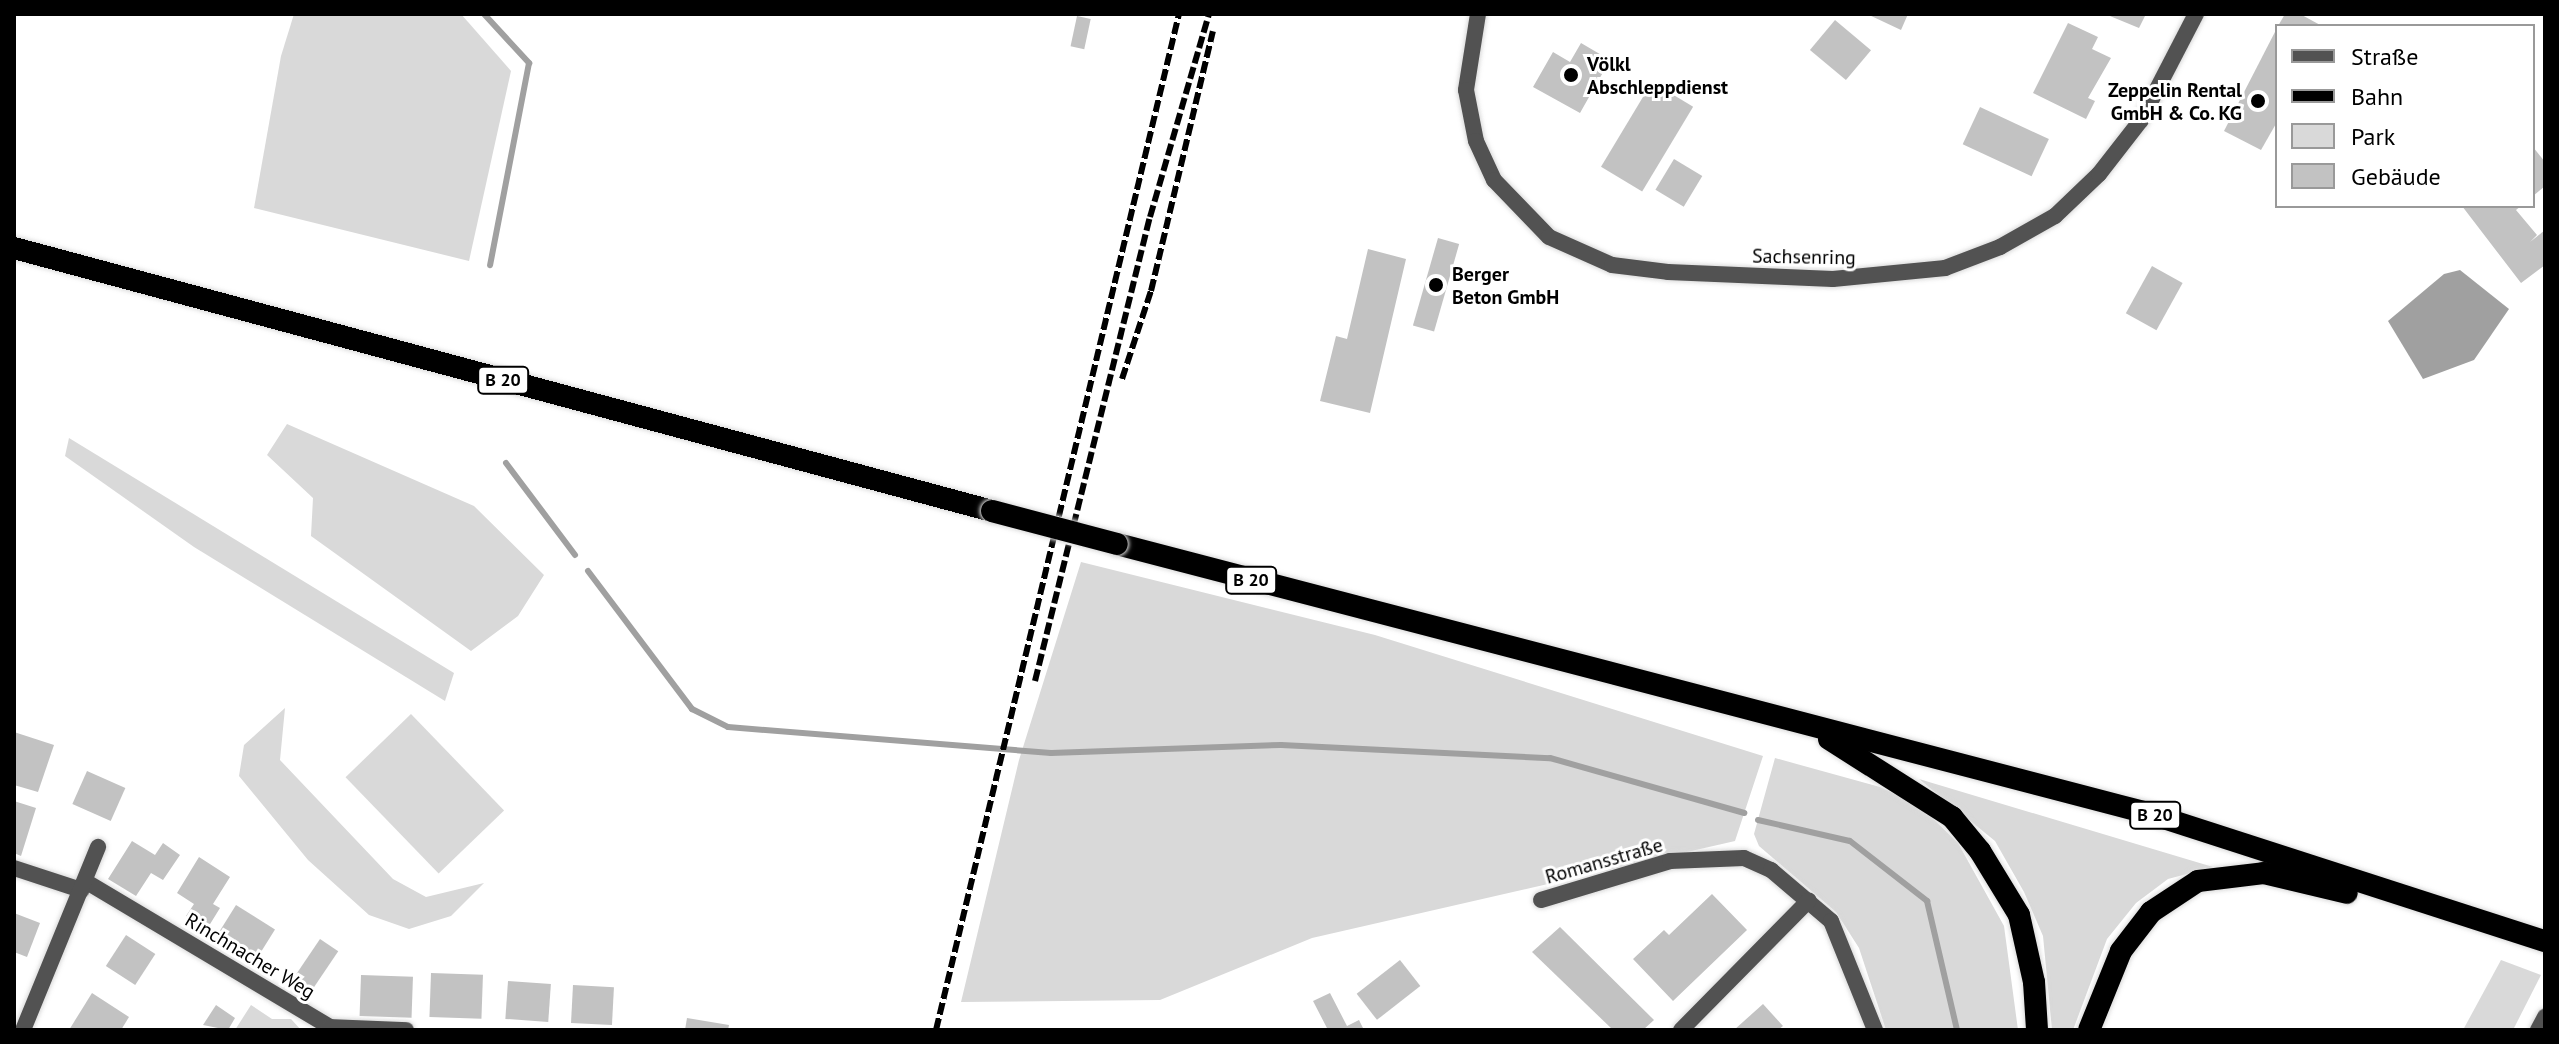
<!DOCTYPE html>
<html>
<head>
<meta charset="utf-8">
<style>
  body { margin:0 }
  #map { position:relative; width:2559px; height:1044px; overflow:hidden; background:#fff; font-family:"PT Sans",sans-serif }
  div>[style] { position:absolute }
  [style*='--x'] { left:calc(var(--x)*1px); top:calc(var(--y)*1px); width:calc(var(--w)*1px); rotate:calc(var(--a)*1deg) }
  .green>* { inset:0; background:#d9d9d9; transform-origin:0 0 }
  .water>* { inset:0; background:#a0a0a0 }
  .stream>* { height:6px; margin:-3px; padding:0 3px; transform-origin:3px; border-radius:3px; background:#a0a0a0 }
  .building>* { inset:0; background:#c2c2c2; transform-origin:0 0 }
  .roads { filter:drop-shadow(0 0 2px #dbdbdb) drop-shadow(0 0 2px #dbdbdb) }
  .minor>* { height:16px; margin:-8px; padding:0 8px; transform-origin:8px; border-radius:8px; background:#525252 }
  .tertiary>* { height:16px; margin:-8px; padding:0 8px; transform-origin:8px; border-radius:8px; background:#525252 }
  .trunk>* { height:22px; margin:-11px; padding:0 11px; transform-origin:11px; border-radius:11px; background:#000 }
  .rail>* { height:6px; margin-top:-3px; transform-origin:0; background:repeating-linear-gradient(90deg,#000 0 12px,transparent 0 16px) }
  .bridges { filter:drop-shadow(0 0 2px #dbdbdb) drop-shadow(0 0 2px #dbdbdb) }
  .trunk-bridge>* { height:22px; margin:-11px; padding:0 11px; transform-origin:11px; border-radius:11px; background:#000 }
  .dots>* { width:22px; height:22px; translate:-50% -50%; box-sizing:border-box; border:4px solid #fff; border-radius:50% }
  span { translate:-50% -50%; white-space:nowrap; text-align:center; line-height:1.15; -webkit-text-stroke:6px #fff; paint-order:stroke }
  .shield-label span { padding:2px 6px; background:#fff; border:2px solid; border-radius:6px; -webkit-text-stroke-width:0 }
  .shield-label { font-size:18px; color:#000; font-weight:700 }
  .poi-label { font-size:20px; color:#000; font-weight:700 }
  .left { translate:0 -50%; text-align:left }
  .right { translate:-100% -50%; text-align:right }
  .street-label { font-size:20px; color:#000 }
  .frame { position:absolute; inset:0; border:16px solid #000; pointer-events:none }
  .legend { position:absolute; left:2275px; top:24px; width:260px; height:184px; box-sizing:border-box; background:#fff; border:2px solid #999; margin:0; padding:10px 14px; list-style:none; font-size:24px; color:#000 }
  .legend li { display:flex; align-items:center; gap:16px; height:40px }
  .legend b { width:40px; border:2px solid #999 }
</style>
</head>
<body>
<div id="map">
  <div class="green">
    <div style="clip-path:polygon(294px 14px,461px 14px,511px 71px,469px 261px,254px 208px,281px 56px)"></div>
    <div style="clip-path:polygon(287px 424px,474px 506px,544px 575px,518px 616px,471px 651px,311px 536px,313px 498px,267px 455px)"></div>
    <div style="clip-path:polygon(69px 438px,454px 673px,445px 701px,194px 547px,65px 456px)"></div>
    <div style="clip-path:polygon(1081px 562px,1375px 635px,1763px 756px,1735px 841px,1312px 938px,1160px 1000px,961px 1002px,1019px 760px)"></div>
    <div style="clip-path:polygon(285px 708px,280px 760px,393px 879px,426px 897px,484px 883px,451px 916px,409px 929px,369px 915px,308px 860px,239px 776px,244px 745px)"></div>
    <div style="left:411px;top:714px;width:134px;height:91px;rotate:46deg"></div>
    <div style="clip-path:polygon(1775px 758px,1880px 787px,1920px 806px,1958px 843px,2004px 926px,2018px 1030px,1886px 1030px,1859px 948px,1836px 912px,1759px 846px,1754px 834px)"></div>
    <div style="clip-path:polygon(1919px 779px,2213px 867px,2168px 879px,2136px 903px,2107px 939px,2073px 1030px,2052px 1030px,2043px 936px,2024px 892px,1995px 841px)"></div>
    <div style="clip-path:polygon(2501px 960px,2541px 975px,2513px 1030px,2463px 1030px)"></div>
    <div style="clip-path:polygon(251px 1005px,272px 1019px,291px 1019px,301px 1030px,235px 1030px)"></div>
  </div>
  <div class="water">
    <div style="clip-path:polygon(2460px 270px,2509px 309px,2474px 360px,2423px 379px,2388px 321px,2444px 274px)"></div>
  </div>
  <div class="stream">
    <div style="--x:484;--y:14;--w:67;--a:47.4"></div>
    <div style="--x:529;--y:63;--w:206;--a:100.9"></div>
    <div style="--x:506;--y:463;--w:115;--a:53.1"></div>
    <div style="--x:588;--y:571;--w:173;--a:53"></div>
    <div style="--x:692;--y:709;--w:40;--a:26.6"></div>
    <div style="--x:728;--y:727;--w:324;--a:4.6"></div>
    <div style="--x:1051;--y:753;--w:230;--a:-2"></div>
    <div style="--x:1281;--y:745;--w:269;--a:2.8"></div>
    <div style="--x:1550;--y:758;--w:202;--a:15.8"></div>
    <div style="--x:1758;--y:820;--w:94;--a:12.9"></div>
    <div style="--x:1850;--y:841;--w:98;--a:37.9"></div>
    <div style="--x:1927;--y:901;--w:132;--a:76.9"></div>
  </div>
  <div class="building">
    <div style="clip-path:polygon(1867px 14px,1908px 14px,1901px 30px)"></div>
    <div style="clip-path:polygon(2105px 14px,2146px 14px,2139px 28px)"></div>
    <div style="clip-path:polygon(2285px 14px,2300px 14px,2322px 26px,2278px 26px)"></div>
    <div style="left:1077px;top:16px;width:14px;height:31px;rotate:12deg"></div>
    <div style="left:1835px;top:20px;width:47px;height:39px;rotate:40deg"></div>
    <div style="clip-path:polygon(2068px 23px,2098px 37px,2092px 49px,2111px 58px,2088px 98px,2095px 101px,2086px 119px,2033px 93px)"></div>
    <div style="clip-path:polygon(2277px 28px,2277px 122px,2261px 150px,2224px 131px)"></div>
    <div style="clip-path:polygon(1581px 43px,1610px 60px,1580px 113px,1533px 87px,1553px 52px,1570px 62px)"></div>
    <div style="left:1652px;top:82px;width:48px;height:99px;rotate:31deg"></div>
    <div style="left:1980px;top:107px;width:76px;height:41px;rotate:25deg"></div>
    <div style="clip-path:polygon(2533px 147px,2545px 162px,2545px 186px,2533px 196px)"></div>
    <div style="left:1674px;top:159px;width:33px;height:36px;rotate:31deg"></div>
    <div style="clip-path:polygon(2462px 206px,2521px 206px,2516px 210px,2537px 235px,2530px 242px,2545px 230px,2545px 265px,2521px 283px)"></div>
    <div style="left:1438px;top:238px;width:22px;height:91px;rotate:16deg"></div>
    <div style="clip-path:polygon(1368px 249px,1406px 259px,1370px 413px,1320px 401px,1336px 336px,1347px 339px)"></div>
    <div style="left:2152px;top:266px;width:35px;height:54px;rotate:29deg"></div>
    <div style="clip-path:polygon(14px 732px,54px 745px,38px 792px,14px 785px)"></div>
    <div style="left:87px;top:771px;width:42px;height:36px;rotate:24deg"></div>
    <div style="clip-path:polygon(14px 801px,36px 808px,21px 856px,14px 853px)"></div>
    <div style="clip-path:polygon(132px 841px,155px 855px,163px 843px,180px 855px,163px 880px,151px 873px,136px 896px,108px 879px)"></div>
    <div style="clip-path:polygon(199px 857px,230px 877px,213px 904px,220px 908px,207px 929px,186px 916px,194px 904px,177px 893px)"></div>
    <div style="clip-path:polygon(1712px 894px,1747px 930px,1673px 1001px,1633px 959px,1664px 930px,1669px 935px)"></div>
    <div style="left:236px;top:905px;width:46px;height:36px;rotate:32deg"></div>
    <div style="clip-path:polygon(14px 913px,40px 923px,27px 957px,14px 952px)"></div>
    <div style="clip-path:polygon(1560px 927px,1654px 1020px,1643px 1030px,1613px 1030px,1532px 952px)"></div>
    <div style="left:126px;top:935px;width:35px;height:37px;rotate:33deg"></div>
    <div style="left:320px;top:939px;width:22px;height:48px;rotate:34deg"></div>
    <div style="left:1400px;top:960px;width:33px;height:55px;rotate:52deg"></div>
    <div style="left:431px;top:973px;width:52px;height:44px;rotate:2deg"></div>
    <div style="left:361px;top:975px;width:52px;height:41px;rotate:2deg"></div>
    <div style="left:508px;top:981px;width:43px;height:38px;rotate:4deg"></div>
    <div style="left:573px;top:985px;width:41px;height:38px;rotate:3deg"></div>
    <div style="clip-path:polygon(92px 993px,129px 1017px,121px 1030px,69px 1030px)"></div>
    <div style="clip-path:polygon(1330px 993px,1347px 1026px,1359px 1020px,1364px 1030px,1328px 1030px,1313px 1001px)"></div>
    <div style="clip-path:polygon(1763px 1004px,1783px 1026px,1778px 1030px,1734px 1030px)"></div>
    <div style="clip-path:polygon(216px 1005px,235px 1018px,228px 1030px,203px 1025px)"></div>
    <div style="clip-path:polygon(687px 1018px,729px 1025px,728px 1030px,685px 1030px)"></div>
  </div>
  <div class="roads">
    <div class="minor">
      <div style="--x:1478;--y:14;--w:77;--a:99"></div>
      <div style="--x:1466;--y:90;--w:52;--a:78.9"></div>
      <div style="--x:1476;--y:141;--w:43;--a:65.2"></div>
      <div style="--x:1494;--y:180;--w:79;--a:46"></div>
      <div style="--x:1549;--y:237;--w:69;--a:24"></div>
      <div style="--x:1612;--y:265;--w:56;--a:7.1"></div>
      <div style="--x:1668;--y:272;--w:165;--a:2.4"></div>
      <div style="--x:1833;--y:279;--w:113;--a:-5.6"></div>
      <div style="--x:1945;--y:268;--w:59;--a:-20.9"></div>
      <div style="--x:2000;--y:247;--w:63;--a:-29.4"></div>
      <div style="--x:2055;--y:216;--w:61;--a:-43.7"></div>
      <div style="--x:2099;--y:174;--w:68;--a:-52.1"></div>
      <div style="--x:2141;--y:120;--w:119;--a:-62.6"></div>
      <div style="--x:14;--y:868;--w:71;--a:18.2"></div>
      <div style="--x:85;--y:881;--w:285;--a:30.8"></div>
      <div style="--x:330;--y:1027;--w:76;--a:2.3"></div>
      <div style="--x:1541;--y:900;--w:135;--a:-16.8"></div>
      <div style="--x:1670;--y:861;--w:74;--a:-2.3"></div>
      <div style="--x:1744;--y:858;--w:30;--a:24"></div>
      <div style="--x:1771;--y:870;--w:79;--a:40.4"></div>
      <div style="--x:1831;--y:921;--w:118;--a:68"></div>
      <div style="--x:23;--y:1030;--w:198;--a:-67.7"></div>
      <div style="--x:1681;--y:1030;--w:182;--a:-45.4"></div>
    </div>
    <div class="tertiary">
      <div style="--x:2538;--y:1030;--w:15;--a:-62"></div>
    </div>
    <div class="trunk">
      <div style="--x:14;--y:248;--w:1013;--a:15.05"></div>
      <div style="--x:1117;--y:544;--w:1069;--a:14.63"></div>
      <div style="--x:2151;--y:814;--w:414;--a:17.9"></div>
      <div style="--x:1829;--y:739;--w:146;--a:32.4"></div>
      <div style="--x:1952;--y:817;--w:44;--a:50.5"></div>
      <div style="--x:1980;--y:851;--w:75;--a:58.6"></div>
      <div style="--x:2019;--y:915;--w:69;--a:77.4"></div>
      <div style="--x:2034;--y:982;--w:48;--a:86.4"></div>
      <div style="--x:2089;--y:1030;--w:85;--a:-67.9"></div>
      <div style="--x:2121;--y:951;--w:49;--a:-52.4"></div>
      <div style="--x:2151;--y:912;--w:56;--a:-33.4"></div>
      <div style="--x:2198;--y:881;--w:66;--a:-6.9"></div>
      <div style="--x:2264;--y:873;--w:85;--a:13.5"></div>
    </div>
  </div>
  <div class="rail">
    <div style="--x:1122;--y:379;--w:93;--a:-71.8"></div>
    <div style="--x:1151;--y:291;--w:267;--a:-76.6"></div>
    <div style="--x:1035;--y:681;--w:478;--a:-76.1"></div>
    <div style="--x:1150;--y:217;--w:211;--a:-73.8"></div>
    <div style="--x:936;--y:1030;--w:1045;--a:-76.55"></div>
  </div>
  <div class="bridges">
    <div class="trunk-bridge">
      <div style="--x:992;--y:511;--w:129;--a:14.8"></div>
    </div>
  </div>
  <div class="dots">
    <div style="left:1571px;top:75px;background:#000"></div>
    <div style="left:2258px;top:101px;background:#000"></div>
    <div style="left:1436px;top:285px;background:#000"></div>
  </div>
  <div class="shield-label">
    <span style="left:503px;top:380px">B 20</span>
    <span style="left:1251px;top:580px">B 20</span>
    <span style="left:2155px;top:815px">B 20</span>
  </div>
  <div class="poi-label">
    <span class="left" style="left:1587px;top:76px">Völkl<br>Abschleppdienst</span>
    <span class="right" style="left:2242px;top:102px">Zeppelin Rental<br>GmbH &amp; Co. KG</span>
    <span class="left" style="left:1452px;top:286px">Berger<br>Beton GmbH</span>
  </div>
  <div class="street-label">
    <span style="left:1804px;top:257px;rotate:1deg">Sachsenring</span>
    <span style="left:1604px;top:861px;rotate:-16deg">Romansstraße</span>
    <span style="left:250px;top:956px;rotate:31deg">Rinchnacher Weg</span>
  </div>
  <div class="frame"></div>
  <ul class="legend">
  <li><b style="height:10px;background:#525252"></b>Straße</li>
  <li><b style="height:10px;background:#000"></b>Bahn</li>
  <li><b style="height:22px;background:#d9d9d9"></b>Park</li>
  <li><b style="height:22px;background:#c2c2c2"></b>Gebäude</li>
  </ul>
</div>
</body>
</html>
